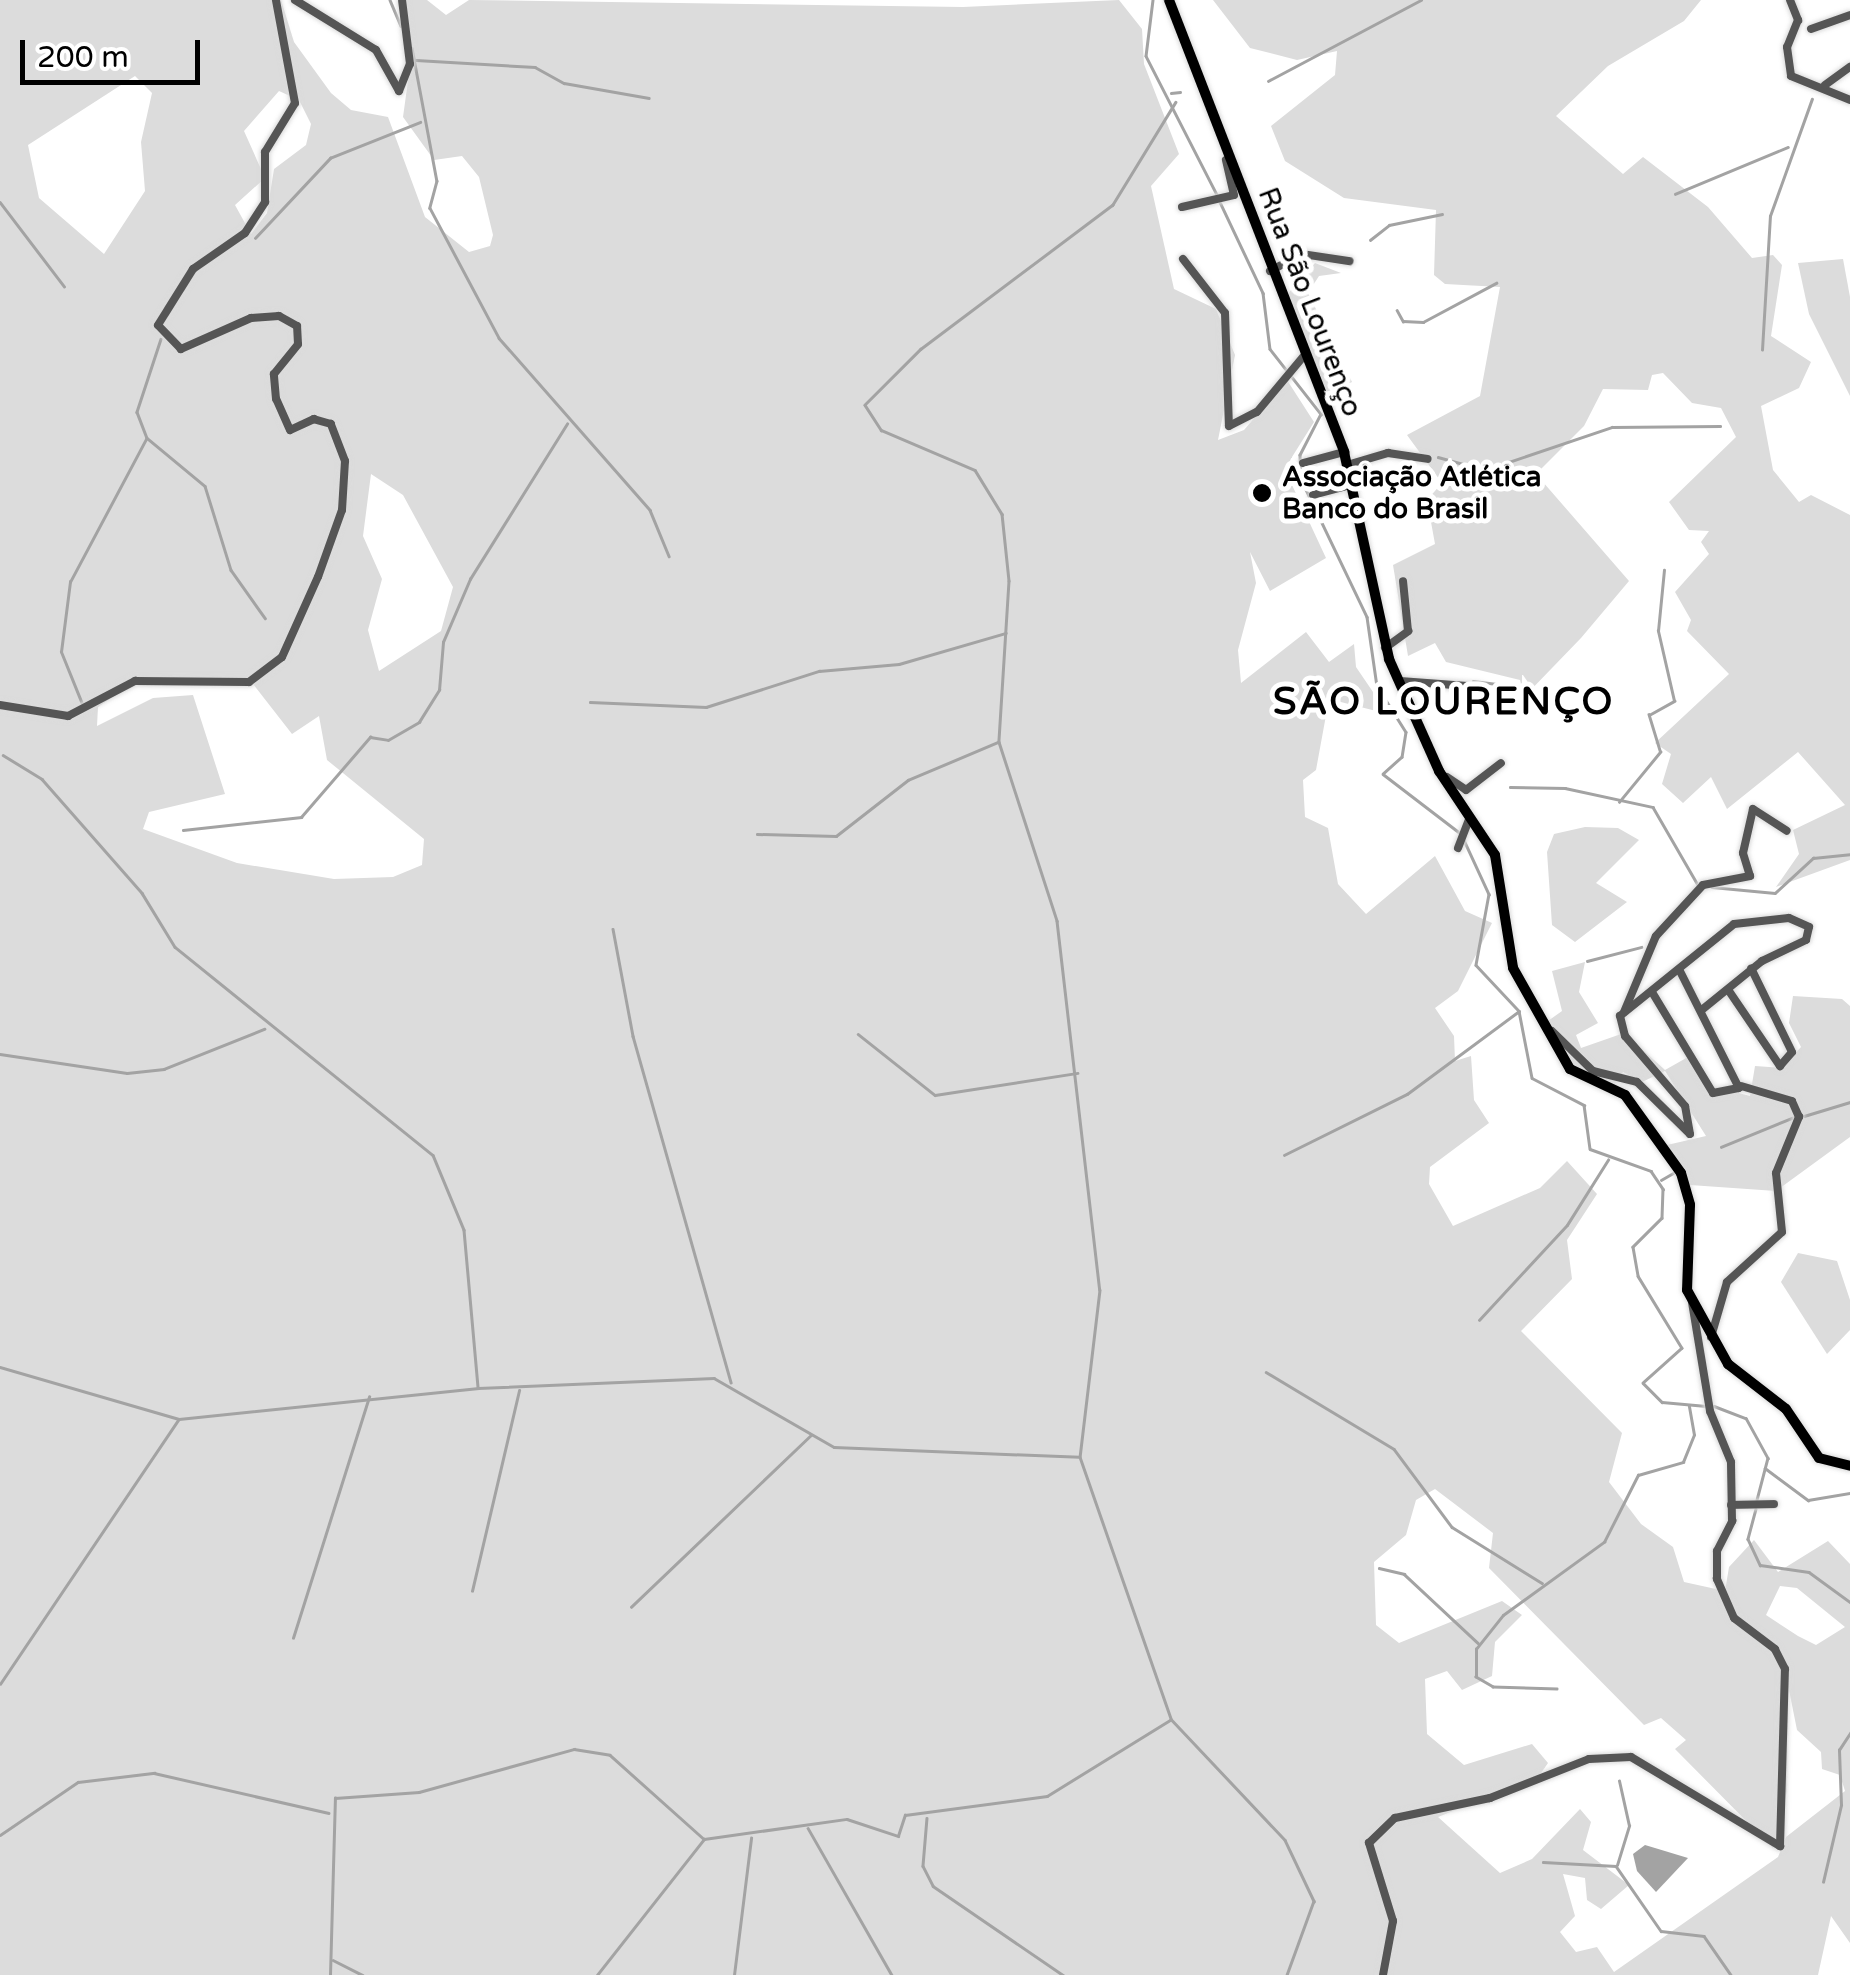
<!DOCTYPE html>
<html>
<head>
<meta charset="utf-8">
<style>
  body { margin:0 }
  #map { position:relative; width:1850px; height:1975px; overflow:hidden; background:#fff; font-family:"Varela Round",sans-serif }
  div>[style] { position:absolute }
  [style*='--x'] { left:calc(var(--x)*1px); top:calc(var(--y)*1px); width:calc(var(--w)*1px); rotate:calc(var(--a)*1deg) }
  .green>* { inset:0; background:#dcdcdc }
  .water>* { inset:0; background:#a3a3a3 }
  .stream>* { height:2.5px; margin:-1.25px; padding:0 1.25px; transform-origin:1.25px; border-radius:1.25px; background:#a3a3a3 }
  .roads { filter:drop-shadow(0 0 2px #dbdbdb) drop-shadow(0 0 2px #dbdbdb) }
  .minor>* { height:8px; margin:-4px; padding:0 4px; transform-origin:4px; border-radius:4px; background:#555 }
  .major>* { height:10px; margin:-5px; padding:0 5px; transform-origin:5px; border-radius:5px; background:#000 }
  .dots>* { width:28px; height:28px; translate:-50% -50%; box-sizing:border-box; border:5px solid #fff; border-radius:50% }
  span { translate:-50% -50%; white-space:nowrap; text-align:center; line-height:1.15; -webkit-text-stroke:10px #fff; paint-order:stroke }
  .street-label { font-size:28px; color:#000 }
  .poi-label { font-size:28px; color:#000; font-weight:700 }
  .left { translate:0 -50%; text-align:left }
  .district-label { font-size:38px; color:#000; font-weight:700; letter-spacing:2.5px }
  .scale { position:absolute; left:20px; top:40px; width:180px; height:45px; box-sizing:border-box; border:5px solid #000; border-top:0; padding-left:12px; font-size:30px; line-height:35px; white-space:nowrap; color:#000; -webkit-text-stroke:8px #fff; paint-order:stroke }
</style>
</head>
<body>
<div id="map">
  <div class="green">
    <div style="clip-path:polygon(evenodd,0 0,281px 0,294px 42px,331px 93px,351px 110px,388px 117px,425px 217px,469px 252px,490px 246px,493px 235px,479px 177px,462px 156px,434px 160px,403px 117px,411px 59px,405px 0,427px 0,446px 15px,469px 0,963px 7px,1119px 0,1142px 29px,1144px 64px,1179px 154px,1151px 186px,1174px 289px,1216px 309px,1235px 355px,1218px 440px,1244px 430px,1287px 380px,1314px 422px,1292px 457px,1292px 485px,1326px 558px,1270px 591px,1250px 552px,1256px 583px,1238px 650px,1241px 683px,1306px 632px,1329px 662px,1354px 644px,1356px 667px,1388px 714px,1329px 699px,1316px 770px,1303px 780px,1305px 817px,1328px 828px,1338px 884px,1366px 914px,1435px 856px,1465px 911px,1492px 923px,1458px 991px,1435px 1008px,1454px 1036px,1455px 1061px,1471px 1056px,1474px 1100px,1489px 1123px,1430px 1167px,1429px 1184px,1453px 1226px,1540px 1188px,1567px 1161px,1597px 1194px,1567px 1240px,1572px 1279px,1521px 1331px,1622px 1433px,1609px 1482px,1641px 1524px,1673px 1547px,1684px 1582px,1725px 1591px,1729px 1567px,1754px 1540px,1778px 1572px,1828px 1541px,1850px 1564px,1850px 1943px,1831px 1916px,1818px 1975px,0 1975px,0 0,135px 76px,152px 93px,141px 142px,145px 191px,104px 254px,39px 198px,28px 145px,135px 76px,0 0,279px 91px,299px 100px,311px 124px,306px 145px,274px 169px,267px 213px,251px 234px,235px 205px,265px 178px,244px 131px,279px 91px,0 0,371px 474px,403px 495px,453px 587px,441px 631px,379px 671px,368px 630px,382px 579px,363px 536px,371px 474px,0 0,250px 680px,292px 734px,319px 716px,327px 760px,424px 839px,422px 865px,393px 877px,334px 879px,237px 863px,143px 829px,149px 812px,225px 794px,193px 695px,153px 698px,97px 726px,98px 707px,135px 682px,250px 680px,0 0,1435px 1489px,1493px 1533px,1489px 1568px,1644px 1725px,1661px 1718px,1686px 1740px,1675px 1749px,1773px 1848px,1787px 1791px,1788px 1685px,1797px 1730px,1821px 1752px,1822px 1769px,1840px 1775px,1845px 1791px,1786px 1837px,1778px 1857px,1614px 1972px,1597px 1947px,1576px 1952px,1560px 1932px,1575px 1916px,1563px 1874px,1585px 1878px,1587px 1900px,1601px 1909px,1629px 1885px,1583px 1850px,1591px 1822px,1580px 1809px,1532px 1859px,1500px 1873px,1438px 1817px,1539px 1776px,1548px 1763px,1532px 1744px,1464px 1765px,1427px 1734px,1425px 1679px,1447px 1671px,1462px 1690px,1492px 1676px,1495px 1642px,1522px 1615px,1502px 1601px,1399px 1643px,1376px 1625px,1374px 1562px,1406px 1535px,1416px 1500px,1435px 1489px,0 0,1780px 1586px,1797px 1588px,1845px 1627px,1816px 1645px,1798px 1636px,1766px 1615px,1780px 1586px)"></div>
    <div style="clip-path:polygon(1213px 0,1701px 0,1684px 21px,1608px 66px,1556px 116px,1623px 174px,1643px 157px,1708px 207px,1752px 258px,1773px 255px,1782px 265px,1771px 336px,1811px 362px,1799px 388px,1761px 406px,1773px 470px,1799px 502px,1811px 495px,1850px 515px,1850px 860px,1776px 887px,1799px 854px,1793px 830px,1845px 805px,1798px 752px,1727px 809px,1711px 777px,1683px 803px,1662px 784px,1671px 754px,1655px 743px,1729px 674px,1687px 631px,1691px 620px,1675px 592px,1709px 554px,1701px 542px,1709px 531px,1689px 530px,1669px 502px,1736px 437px,1721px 408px,1692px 403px,1663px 373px,1652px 375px,1648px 390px,1603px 389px,1584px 426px,1536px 474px,1629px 581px,1581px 638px,1524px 697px,1520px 680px,1446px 662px,1435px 643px,1408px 656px,1393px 565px,1435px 544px,1427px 500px,1442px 483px,1407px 435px,1480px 396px,1500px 287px,1445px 284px,1434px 275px,1436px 210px,1344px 198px,1285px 161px,1271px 126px,1335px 75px,1337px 51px,1297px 60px,1250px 48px)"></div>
    <div style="clip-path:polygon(1843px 259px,1850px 297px,1850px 396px,1809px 314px,1798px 263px)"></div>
    <div style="clip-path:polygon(1315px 263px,1341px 273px,1319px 276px,1308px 293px,1352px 382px,1327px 394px,1284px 298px)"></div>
    <div style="clip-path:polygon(1585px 827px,1618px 828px,1639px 840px,1596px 883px,1627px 902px,1575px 942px,1552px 925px,1547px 852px,1554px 834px)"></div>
    <div style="clip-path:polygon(1585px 962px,1579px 992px,1598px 1023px,1576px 1035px,1581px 1048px,1624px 1033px,1665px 1070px,1688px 1057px,1712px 1086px,1750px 1096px,1755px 1066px,1782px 1068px,1801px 1047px,1789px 1023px,1793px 996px,1842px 999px,1850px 1006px,1850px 1137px,1776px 1191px,1690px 1185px,1667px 1145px,1706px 1136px,1665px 1071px,1642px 1082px,1623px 1072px,1616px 1083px,1601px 1081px,1573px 1069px,1548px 1021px,1562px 1011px,1552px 971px)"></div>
    <div style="clip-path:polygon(1798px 1253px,1837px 1261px,1850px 1300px,1850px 1330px,1827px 1354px,1781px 1282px)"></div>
  </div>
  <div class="water">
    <div style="clip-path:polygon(1645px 1845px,1688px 1858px,1656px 1892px,1637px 1871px,1633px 1854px)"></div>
  </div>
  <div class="stream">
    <div style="--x:390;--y:0;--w:28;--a:67"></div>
    <div style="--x:1153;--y:0;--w:56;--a:97.1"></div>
    <div style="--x:1146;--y:56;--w:156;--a:62.9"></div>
    <div style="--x:412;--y:48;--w:135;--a:79.4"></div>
    <div style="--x:437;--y:181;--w:28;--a:105"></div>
    <div style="--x:430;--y:208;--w:147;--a:62"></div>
    <div style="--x:499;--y:338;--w:229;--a:48.7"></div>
    <div style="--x:650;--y:510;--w:50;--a:67.6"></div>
    <div style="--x:416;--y:60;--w:119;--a:3.4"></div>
    <div style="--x:535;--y:67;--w:33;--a:29"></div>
    <div style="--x:564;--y:83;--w:86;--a:10"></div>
    <div style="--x:1268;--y:81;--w:173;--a:-27.9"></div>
    <div style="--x:1171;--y:93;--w:9;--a:-6"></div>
    <div style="--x:1176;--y:102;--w:121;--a:121.5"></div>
    <div style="--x:1113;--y:205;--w:240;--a:143.1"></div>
    <div style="--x:921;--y:349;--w:79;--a:135"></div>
    <div style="--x:865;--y:405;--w:30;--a:57"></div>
    <div style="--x:881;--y:430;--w:102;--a:23.1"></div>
    <div style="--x:975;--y:470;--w:52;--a:58.5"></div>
    <div style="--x:1002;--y:514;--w:67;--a:84"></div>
    <div style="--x:1009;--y:581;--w:161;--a:93.6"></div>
    <div style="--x:999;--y:742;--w:188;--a:72"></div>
    <div style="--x:1057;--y:921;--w:371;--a:83.4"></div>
    <div style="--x:1100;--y:1290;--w:168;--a:96.8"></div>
    <div style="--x:1080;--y:1457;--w:277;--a:70.8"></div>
    <div style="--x:1171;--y:1719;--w:166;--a:46.7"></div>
    <div style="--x:1285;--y:1840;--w:68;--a:64.6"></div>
    <div style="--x:1314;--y:1901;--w:79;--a:110"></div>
    <div style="--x:1675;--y:194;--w:122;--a:-22.6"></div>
    <div style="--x:0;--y:202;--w:106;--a:52.7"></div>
    <div style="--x:1220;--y:202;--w:101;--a:64.7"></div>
    <div style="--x:1263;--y:293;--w:56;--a:82.9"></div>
    <div style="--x:1270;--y:349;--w:83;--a:51.9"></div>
    <div style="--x:1321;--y:414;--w:46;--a:117.1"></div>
    <div style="--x:1300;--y:455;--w:24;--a:88"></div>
    <div style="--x:1301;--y:479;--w:153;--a:64.4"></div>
    <div style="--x:1367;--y:617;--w:70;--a:81.8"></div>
    <div style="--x:1377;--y:686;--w:54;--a:57.8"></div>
    <div style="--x:1406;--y:732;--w:25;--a:99"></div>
    <div style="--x:1402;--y:757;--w:25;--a:138"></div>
    <div style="--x:1383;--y:774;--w:97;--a:37.5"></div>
    <div style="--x:255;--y:238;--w:110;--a:-46.8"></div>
    <div style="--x:330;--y:158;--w:97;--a:-21.8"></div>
    <div style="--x:1370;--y:240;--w:24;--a:-38"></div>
    <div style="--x:1389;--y:225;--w:54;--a:-11.7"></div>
    <div style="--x:1397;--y:310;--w:13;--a:61"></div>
    <div style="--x:1403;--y:321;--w:20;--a:3"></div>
    <div style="--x:1423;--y:322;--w:83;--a:-28.1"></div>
    <div style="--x:161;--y:339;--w:77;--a:108.2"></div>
    <div style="--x:137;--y:412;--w:28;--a:69"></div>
    <div style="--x:147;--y:438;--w:75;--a:39.6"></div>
    <div style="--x:205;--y:486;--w:88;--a:72.8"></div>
    <div style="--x:231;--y:570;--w:59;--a:54.7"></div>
    <div style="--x:1762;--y:350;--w:134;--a:-86.6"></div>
    <div style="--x:1770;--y:216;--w:124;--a:-70.3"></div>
    <div style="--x:1438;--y:457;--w:49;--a:15.5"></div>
    <div style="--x:1485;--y:470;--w:134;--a:-18.7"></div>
    <div style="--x:1612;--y:427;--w:108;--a:-0.5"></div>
    <div style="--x:1473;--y:681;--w:48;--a:7.1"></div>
    <div style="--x:590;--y:702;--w:116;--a:2.5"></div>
    <div style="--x:706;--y:707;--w:119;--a:-17.7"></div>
    <div style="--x:819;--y:671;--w:80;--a:-5"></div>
    <div style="--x:899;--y:664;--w:111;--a:-16.2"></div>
    <div style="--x:82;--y:704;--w:56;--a:-112"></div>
    <div style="--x:61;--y:652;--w:71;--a:-82.7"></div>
    <div style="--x:70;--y:582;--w:162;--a:-62"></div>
    <div style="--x:3;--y:755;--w:46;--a:31.6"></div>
    <div style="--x:42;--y:779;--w:152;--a:48.7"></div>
    <div style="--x:142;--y:893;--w:63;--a:58.6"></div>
    <div style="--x:175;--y:947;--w:331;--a:38.9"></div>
    <div style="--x:433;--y:1155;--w:81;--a:67.5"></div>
    <div style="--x:464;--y:1230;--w:158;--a:84.9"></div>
    <div style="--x:1510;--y:787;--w:55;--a:1"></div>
    <div style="--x:1565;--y:788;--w:90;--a:12.2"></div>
    <div style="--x:1653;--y:807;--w:90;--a:60"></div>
    <div style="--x:1619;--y:802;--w:65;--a:-50.6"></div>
    <div style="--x:1660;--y:752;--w:39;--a:-107"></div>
    <div style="--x:1649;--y:715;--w:29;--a:-29"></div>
    <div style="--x:1674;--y:701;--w:72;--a:-102.9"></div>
    <div style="--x:1658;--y:631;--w:61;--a:-84.4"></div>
    <div style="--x:183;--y:830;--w:119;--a:-6.3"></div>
    <div style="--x:301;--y:817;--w:106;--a:-49.2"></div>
    <div style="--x:370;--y:737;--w:18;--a:9"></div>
    <div style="--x:388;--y:740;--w:36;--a:-30"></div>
    <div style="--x:419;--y:722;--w:38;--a:-58"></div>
    <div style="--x:439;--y:690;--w:48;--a:-85.2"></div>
    <div style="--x:443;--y:642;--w:69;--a:-66.8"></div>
    <div style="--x:470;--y:579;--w:183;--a:-58"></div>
    <div style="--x:757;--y:834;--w:79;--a:1.5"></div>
    <div style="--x:836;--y:836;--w:91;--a:-37.9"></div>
    <div style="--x:908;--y:780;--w:98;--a:-22.9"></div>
    <div style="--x:1464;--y:840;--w:60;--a:65.2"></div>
    <div style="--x:1489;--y:894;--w:72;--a:100.4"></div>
    <div style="--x:1476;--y:965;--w:63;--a:46.9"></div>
    <div style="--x:1519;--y:1011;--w:68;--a:79"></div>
    <div style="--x:1532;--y:1078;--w:59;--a:27.4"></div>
    <div style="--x:1584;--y:1105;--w:44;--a:82.2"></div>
    <div style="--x:1590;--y:1149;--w:65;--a:19.8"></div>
    <div style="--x:1651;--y:1171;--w:22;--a:56"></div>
    <div style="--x:1663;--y:1189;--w:29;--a:92"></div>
    <div style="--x:1662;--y:1218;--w:41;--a:135"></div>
    <div style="--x:1633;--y:1247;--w:29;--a:80"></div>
    <div style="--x:1638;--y:1276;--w:84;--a:58.6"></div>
    <div style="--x:1682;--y:1348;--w:52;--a:138.1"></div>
    <div style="--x:1643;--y:1383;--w:27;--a:45"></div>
    <div style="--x:1662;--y:1402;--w:44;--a:5.2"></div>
    <div style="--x:1712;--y:887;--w:63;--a:5.4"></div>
    <div style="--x:1775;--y:893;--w:52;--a:-42.6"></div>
    <div style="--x:1813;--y:858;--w:37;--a:-6"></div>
    <div style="--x:613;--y:929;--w:109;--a:79.4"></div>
    <div style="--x:633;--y:1036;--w:360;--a:74.2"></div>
    <div style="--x:1587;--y:961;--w:56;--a:-14.5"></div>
    <div style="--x:858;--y:1034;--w:98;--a:38.4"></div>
    <div style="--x:935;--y:1095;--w:144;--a:-8.8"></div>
    <div style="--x:0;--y:1054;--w:128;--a:8.5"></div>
    <div style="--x:127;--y:1073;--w:37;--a:-6"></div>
    <div style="--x:164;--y:1069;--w:108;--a:-21.8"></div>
    <div style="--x:1804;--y:1116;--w:48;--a:-16.9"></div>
    <div style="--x:1721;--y:1147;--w:79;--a:-22.3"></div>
    <div style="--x:1284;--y:1155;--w:137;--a:-26.4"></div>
    <div style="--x:1407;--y:1094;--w:139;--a:-36.5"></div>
    <div style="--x:1661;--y:1180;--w:14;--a:-30"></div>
    <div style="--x:1479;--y:1320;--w:129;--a:-47.2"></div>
    <div style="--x:1567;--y:1225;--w:77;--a:-57.8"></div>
    <div style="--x:0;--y:1367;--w:186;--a:16.2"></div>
    <div style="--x:179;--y:1419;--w:301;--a:-5.9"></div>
    <div style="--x:478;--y:1388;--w:236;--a:-2.4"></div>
    <div style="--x:714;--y:1378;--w:138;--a:29.9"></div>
    <div style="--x:834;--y:1447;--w:245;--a:2.3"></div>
    <div style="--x:1266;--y:1372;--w:149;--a:31"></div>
    <div style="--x:1394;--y:1449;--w:97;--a:53.4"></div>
    <div style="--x:1452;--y:1527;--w:106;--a:31.9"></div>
    <div style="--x:1714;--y:1406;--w:34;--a:21"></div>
    <div style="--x:1746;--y:1418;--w:46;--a:61.2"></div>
    <div style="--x:1768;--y:1458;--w:43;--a:104.7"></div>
    <div style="--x:1765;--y:1468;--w:54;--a:36.7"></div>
    <div style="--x:1808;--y:1500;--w:43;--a:-9.5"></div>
    <div style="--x:1756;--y:1509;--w:31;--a:105"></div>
    <div style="--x:1748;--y:1539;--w:29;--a:65"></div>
    <div style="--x:1760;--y:1565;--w:49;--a:8.1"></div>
    <div style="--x:1809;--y:1572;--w:51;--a:36.2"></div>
    <div style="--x:1379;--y:1568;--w:26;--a:13"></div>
    <div style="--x:1404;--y:1574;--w:101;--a:43"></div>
    <div style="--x:472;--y:1591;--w:206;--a:-76.8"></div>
    <div style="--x:631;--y:1607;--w:248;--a:-43.7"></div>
    <div style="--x:293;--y:1638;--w:253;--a:-72.5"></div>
    <div style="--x:0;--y:1684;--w:318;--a:-56"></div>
    <div style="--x:1557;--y:1689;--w:64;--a:-178.2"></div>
    <div style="--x:1493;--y:1687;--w:20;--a:-150"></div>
    <div style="--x:1476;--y:1677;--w:28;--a:-90"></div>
    <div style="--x:1476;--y:1649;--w:43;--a:-51.5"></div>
    <div style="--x:1503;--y:1615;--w:125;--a:-35.9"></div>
    <div style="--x:1604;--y:1542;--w:75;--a:-63.1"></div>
    <div style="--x:1638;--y:1475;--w:47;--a:-16.1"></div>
    <div style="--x:1683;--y:1462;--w:29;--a:-68"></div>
    <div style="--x:1694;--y:1435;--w:29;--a:-100"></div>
    <div style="--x:927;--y:1818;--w:48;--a:94.8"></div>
    <div style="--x:923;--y:1866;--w:22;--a:63"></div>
    <div style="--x:933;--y:1886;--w:158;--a:34.4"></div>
    <div style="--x:808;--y:1828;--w:169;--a:60.3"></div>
    <div style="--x:0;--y:1835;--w:94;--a:-34.2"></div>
    <div style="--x:78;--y:1782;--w:77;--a:-6.8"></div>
    <div style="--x:154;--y:1773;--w:179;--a:12.9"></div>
    <div style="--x:1543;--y:1862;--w:73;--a:3.1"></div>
    <div style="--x:1617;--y:1865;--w:41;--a:-72.9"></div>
    <div style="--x:1629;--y:1826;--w:46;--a:-102.5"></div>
    <div style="--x:1616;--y:1866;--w:79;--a:55.3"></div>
    <div style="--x:1661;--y:1931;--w:43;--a:6.6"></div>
    <div style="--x:1704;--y:1936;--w:47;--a:55.3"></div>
    <div style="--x:1823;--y:1882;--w:79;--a:-76.8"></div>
    <div style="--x:1841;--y:1805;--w:55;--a:-92.1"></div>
    <div style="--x:1839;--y:1750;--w:20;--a:-57"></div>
    <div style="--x:333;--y:1960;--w:33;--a:27"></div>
    <div style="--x:330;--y:1975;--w:177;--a:-88.4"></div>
    <div style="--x:335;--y:1798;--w:84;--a:-4.1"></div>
    <div style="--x:419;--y:1792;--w:161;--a:-15.5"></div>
    <div style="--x:574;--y:1749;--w:36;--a:9"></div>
    <div style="--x:610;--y:1755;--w:126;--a:41.8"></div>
    <div style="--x:704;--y:1839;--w:144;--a:-8"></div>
    <div style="--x:847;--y:1819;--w:54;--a:18.4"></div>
    <div style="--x:898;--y:1836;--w:22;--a:-72"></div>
    <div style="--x:905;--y:1815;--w:143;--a:-7.6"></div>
    <div style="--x:1047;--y:1796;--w:145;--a:-31.7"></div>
    <div style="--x:597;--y:1975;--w:173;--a:-51.8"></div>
    <div style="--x:734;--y:1975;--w:138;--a:-82.9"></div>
  </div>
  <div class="roads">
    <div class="minor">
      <div style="--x:295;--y:0;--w:95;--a:31.7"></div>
      <div style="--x:376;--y:50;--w:47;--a:60.7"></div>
      <div style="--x:399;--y:91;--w:29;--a:-68"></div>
      <div style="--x:410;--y:64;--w:64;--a:-97.1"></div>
      <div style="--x:1790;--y:0;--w:22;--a:68"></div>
      <div style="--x:1798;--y:20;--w:29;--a:112"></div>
      <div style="--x:1787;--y:47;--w:29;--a:82"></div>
      <div style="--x:1791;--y:76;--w:64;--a:22.1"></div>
      <div style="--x:1811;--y:29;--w:41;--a:-19.7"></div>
      <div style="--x:1825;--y:85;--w:31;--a:-36"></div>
      <div style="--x:1182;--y:207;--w:53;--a:-13"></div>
      <div style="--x:1234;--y:195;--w:36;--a:-103"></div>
      <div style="--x:1183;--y:259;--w:68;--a:52.1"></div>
      <div style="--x:1225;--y:313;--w:113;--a:88"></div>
      <div style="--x:1229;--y:426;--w:31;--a:-27"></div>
      <div style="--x:1257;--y:412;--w:72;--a:-50.1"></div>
      <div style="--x:1270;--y:271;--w:36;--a:-28"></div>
      <div style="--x:1302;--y:254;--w:48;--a:8.5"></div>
      <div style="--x:1303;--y:463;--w:42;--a:-15"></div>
      <div style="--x:1347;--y:465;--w:43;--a:-16.3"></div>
      <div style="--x:1388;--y:453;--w:40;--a:8.5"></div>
      <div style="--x:1313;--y:495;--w:39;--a:-15"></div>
      <div style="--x:1385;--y:648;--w:29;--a:-36"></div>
      <div style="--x:1408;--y:631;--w:50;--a:-95.7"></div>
      <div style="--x:1400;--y:681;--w:81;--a:4.2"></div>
      <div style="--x:0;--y:705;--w:69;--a:9.2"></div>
      <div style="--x:68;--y:716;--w:76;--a:-27.6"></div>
      <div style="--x:135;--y:681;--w:114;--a:0.5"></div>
      <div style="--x:249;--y:682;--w:41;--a:-37.1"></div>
      <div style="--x:282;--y:657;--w:88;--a:-65.8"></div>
      <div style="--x:318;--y:577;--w:71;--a:-70.3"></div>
      <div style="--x:342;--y:510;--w:49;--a:-86.5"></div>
      <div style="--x:345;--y:461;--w:40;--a:-111"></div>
      <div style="--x:331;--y:424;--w:18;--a:-164"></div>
      <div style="--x:314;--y:419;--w:26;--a:155"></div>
      <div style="--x:290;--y:430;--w:34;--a:-114"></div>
      <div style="--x:276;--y:399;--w:25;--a:-95"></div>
      <div style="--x:274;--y:374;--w:38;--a:-51"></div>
      <div style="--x:298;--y:344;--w:18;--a:-93"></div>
      <div style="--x:297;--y:326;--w:21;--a:-151"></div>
      <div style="--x:279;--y:316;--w:28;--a:176"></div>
      <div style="--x:251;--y:318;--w:77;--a:156.1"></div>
      <div style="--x:181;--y:349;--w:33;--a:-134"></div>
      <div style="--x:158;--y:325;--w:66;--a:-58"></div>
      <div style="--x:193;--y:269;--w:63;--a:-34.7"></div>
      <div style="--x:245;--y:233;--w:37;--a:-57"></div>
      <div style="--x:265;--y:202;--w:50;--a:-90"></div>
      <div style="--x:265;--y:152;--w:57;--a:-58.5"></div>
      <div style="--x:295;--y:103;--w:105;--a:-100.5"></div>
      <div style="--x:1447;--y:777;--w:23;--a:34"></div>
      <div style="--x:1466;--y:790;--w:44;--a:-37.6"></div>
      <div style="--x:1458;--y:848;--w:33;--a:-69"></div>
      <div style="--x:1729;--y:991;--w:91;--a:55.8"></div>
      <div style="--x:1780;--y:1066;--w:18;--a:-49"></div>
      <div style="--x:1792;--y:1052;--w:93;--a:-116"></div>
      <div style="--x:1652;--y:992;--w:118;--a:58.9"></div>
      <div style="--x:1713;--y:1093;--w:26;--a:-11"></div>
      <div style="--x:1739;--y:1088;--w:133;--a:-116.8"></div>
      <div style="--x:1624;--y:1012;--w:82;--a:-67.2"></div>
      <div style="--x:1656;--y:936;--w:69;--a:-47.3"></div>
      <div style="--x:1703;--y:885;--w:48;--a:-10.8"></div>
      <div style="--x:1750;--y:876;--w:24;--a:-107"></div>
      <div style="--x:1743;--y:853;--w:45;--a:-77.2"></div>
      <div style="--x:1753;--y:809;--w:40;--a:32.9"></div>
      <div style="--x:1552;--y:1031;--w:57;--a:44.3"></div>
      <div style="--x:1593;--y:1071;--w:45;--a:14"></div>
      <div style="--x:1637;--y:1082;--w:74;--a:44.5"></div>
      <div style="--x:1690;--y:1134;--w:28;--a:-100"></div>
      <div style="--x:1685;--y:1106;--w:92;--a:-130.6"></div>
      <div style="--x:1625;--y:1036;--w:21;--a:-104"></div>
      <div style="--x:1620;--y:1016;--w:146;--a:-38.9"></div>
      <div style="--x:1734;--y:924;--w:55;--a:-6.2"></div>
      <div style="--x:1789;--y:918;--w:22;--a:24"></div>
      <div style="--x:1809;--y:927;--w:13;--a:103"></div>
      <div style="--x:1806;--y:940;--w:49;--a:154.5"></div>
      <div style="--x:1762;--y:961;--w:76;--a:140.9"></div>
      <div style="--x:1711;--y:1337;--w:57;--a:-73.8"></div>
      <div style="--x:1727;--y:1282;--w:74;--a:-42.3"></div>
      <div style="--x:1782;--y:1232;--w:59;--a:-95.8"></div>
      <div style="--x:1776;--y:1173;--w:61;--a:-67.7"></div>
      <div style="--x:1799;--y:1117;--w:17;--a:-114"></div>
      <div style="--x:1792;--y:1101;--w:53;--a:-163.6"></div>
      <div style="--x:1731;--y:1505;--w:43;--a:-1.3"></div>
      <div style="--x:1383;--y:1975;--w:55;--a:-79.5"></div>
      <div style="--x:1393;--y:1921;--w:82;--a:-107.1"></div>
      <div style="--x:1369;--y:1843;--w:36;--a:-44"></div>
      <div style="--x:1395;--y:1818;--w:97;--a:-11.9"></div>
      <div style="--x:1490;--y:1798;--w:106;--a:-21.5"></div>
      <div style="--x:1589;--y:1759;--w:42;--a:-2.7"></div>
      <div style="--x:1631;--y:1757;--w:174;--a:30.9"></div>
      <div style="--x:1780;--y:1846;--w:177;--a:-88.4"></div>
      <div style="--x:1785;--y:1669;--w:22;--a:-117"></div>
      <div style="--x:1775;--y:1649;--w:51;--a:-142.9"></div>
      <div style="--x:1734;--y:1618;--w:43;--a:-113.6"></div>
      <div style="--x:1717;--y:1579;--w:28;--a:-90"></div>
      <div style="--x:1717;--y:1551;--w:34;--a:-63"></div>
      <div style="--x:1732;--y:1521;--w:59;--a:-91"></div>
      <div style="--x:1731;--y:1462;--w:55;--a:-112.4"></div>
      <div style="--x:1710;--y:1411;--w:110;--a:-99.4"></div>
    </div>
    <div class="major">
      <div style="--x:1169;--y:0;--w:485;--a:68.8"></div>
      <div style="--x:1344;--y:452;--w:212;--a:77.7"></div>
      <div style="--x:1389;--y:659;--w:123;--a:65.9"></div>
      <div style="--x:1439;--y:771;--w:101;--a:56.3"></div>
      <div style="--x:1495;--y:855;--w:114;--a:80.9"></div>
      <div style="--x:1513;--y:968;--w:116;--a:60.6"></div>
      <div style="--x:1570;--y:1069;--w:61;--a:25.3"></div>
      <div style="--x:1625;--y:1095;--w:96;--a:54.3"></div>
      <div style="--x:1681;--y:1173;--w:33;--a:74"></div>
      <div style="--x:1690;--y:1205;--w:85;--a:92"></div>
      <div style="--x:1687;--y:1290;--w:85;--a:61"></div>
      <div style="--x:1728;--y:1364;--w:73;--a:37.8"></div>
      <div style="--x:1786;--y:1409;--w:59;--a:56"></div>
      <div style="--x:1819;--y:1458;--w:32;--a:14"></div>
    </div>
  </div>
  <div class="dots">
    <div style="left:1262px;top:493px;background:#000"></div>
  </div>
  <div class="street-label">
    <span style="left:1310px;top:302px;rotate:69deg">Rua São Lourenço</span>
  </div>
  <div class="poi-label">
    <span class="left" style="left:1282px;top:493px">Associação Atlética<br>Banco do Brasil</span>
  </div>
  <div class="district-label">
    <span style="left:1444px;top:703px">SÃO LOURENÇO</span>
  </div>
  <div class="scale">200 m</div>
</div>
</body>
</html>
